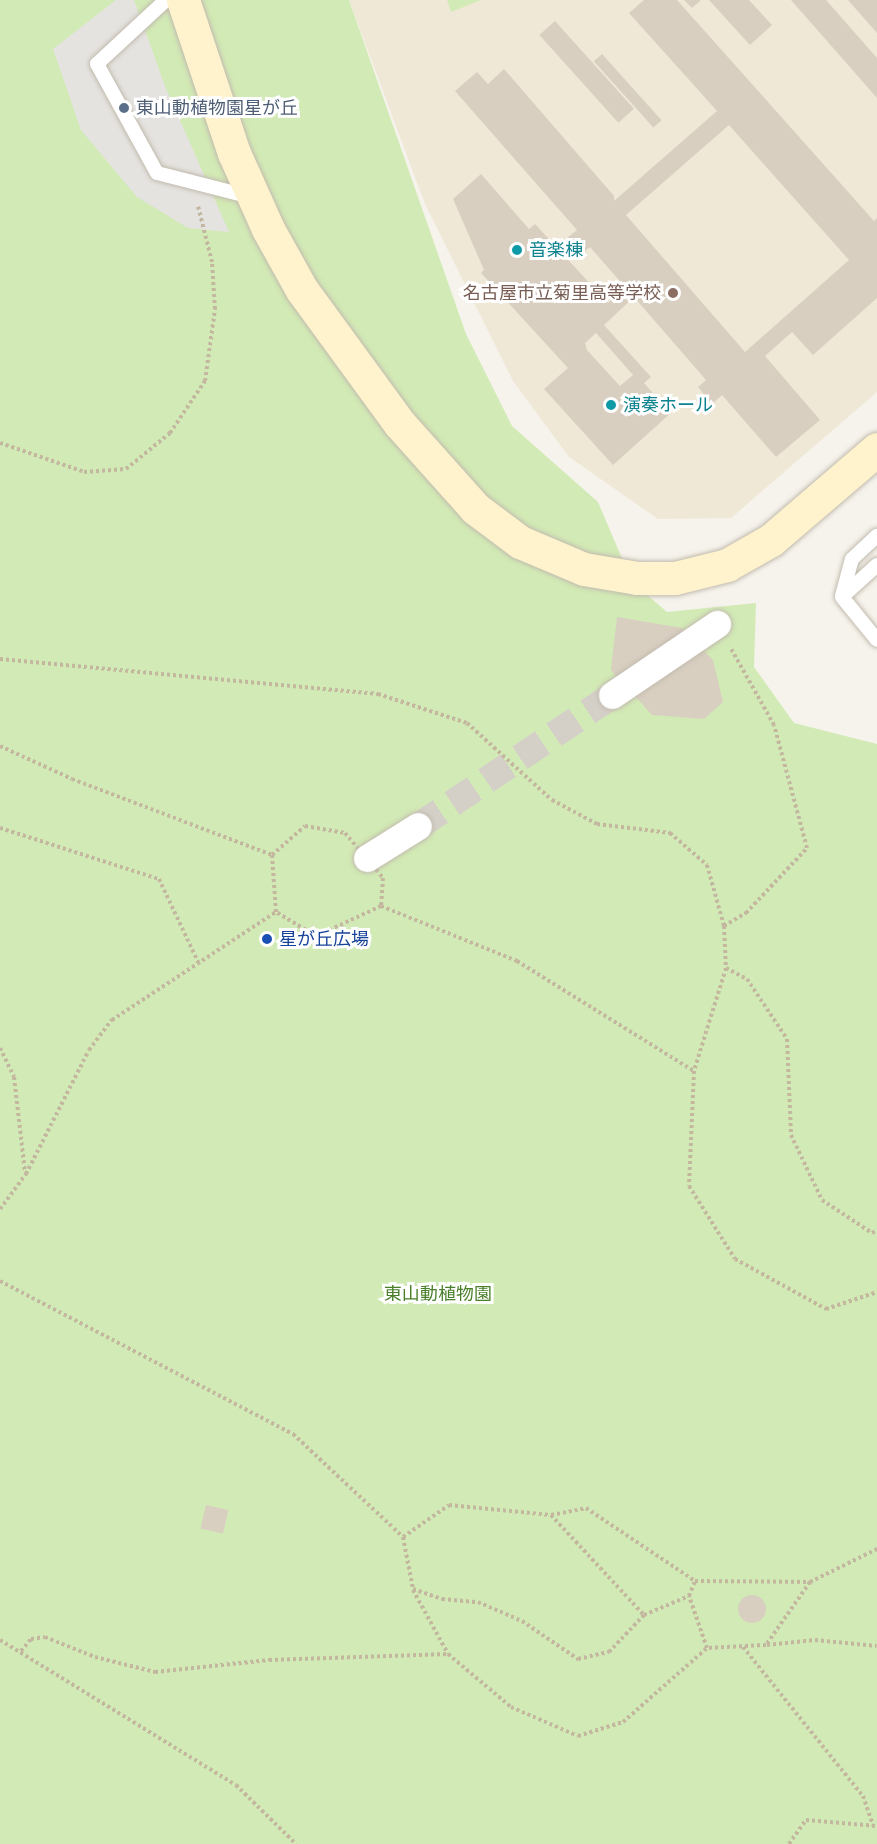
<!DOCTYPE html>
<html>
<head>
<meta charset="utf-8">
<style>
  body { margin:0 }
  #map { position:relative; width:877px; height:1844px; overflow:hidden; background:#f6f3ec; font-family:"Titillium Web","Noto Sans JP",sans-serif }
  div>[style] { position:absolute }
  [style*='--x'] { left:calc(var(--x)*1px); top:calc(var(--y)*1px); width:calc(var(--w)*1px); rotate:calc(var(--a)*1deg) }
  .education>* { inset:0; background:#efe8d6 }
  .green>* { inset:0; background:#d2eab5 }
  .parking>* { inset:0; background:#e5e3e0 }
  .building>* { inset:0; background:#d8cfc1; transform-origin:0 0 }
  .round { border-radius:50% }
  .street-tunnel>* { height:27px; margin-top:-13.5px; transform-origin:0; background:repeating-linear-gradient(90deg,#d4d0c8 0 27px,transparent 0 41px) }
  .path>* { height:4px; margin-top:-2px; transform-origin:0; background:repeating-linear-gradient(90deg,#c4b79f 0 3px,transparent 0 6px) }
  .roads { filter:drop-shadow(0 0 2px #c2bbae) drop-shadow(0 0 2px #c2bbae) }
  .lane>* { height:14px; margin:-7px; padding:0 7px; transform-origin:7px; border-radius:7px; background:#fff }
  .street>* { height:27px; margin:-13.5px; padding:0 13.5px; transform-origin:13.5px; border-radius:13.5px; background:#fff }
  .secondary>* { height:33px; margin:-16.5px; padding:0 16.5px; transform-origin:16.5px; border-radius:16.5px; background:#fff3cd }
  .dots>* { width:16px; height:16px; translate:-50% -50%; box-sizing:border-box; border:3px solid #fff; border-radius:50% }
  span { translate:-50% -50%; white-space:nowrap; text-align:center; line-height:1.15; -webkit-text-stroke:6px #fff; paint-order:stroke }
  .service-label { font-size:18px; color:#4e5e75 }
  .left { translate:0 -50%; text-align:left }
  .culture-label { font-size:18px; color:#0d838f }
  .education-label { font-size:18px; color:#785e54 }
  .right { translate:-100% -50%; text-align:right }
  .transit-label { font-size:18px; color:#164399 }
  .park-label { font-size:18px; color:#4a7f2a }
</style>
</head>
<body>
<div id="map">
  <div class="education">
    <div style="clip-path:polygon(349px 0,877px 0,877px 392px,731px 518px,658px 519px,569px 457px,513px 381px,425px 204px)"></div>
  </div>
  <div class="green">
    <div style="clip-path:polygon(0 0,349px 0,466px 334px,512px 426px,598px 502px,632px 582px,667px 612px,756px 603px,754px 667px,794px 723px,877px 744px,877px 1844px,0 1844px)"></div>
    <div style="clip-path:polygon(447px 0,481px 0,451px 12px)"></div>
  </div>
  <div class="parking">
    <div style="clip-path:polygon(116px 0,134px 0,165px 86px,229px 232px,188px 228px,137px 197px,81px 130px,53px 49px)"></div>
  </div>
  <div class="building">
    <div style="clip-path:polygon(evenodd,644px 0,677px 0,874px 221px,877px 218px,877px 298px,813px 355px,792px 332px,765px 356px,820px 420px,776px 457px,722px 395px,712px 404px,698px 387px,706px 380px,634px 297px,604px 325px,651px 377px,644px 383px,671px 413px,613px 465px,544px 389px,568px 368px,481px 273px,484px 270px,453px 199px,481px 174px,529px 229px,535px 224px,608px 303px,625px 287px,590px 247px,580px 255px,566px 239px,577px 230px,455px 91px,477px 72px,488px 84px,504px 69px,614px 196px,614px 201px,717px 111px,629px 13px,644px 0,729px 125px,849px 260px,745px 352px,626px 215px,729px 125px,644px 0,596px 333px,633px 375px,620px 386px,587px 350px,585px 343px,596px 333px)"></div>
    <div style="clip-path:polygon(684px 0,701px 0,692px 8px)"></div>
    <div style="clip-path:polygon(709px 0,749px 0,772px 25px,750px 45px)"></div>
    <div style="clip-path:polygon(791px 0,826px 0,877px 58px,877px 98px)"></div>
    <div style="clip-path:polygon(848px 0,877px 0,877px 33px)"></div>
    <div style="left:555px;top:21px;width:118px;height:21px;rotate:48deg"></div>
    <div style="left:602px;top:54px;width:89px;height:11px;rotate:48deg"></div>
    <div style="clip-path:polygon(617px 617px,682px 628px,713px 660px,723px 702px,704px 719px,652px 715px,611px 670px)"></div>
    <div style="left:206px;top:1505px;width:23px;height:24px;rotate:13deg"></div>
    <div class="round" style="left:738px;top:1595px;width:28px;height:28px"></div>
  </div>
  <div class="street-tunnel">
    <div style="--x:418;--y:826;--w:234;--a:-34"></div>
  </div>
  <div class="path">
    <div style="--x:0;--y:443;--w:89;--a:19"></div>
    <div style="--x:84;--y:472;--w:42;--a:-4.1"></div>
    <div style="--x:126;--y:469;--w:57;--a:-39.3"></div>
    <div style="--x:170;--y:433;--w:63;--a:-56.1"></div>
    <div style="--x:205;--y:381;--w:73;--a:-82.1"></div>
    <div style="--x:215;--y:309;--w:47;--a:-93.7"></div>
    <div style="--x:212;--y:262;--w:58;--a:-104"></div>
    <div style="--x:0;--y:659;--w:380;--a:5.3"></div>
    <div style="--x:378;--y:694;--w:94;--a:18"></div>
    <div style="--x:467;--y:723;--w:115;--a:42.2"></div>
    <div style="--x:552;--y:800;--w:51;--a:28.1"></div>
    <div style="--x:597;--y:824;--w:74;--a:7"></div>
    <div style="--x:670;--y:833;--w:49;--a:40.9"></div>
    <div style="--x:707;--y:865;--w:63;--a:74.4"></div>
    <div style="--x:724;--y:926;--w:42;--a:87.3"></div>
    <div style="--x:726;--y:968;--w:108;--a:107.3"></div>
    <div style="--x:694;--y:1071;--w:115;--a:92.5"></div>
    <div style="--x:689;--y:1186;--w:86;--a:57.8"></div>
    <div style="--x:735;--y:1259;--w:104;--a:28.8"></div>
    <div style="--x:826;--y:1309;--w:54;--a:-18.4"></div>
    <div style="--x:0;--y:746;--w:79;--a:24.6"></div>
    <div style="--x:72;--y:779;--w:214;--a:20.8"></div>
    <div style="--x:305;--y:826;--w:41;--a:9.9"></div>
    <div style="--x:345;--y:833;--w:59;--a:49.8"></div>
    <div style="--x:383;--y:878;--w:28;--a:94"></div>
    <div style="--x:381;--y:906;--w:72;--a:155.2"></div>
    <div style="--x:316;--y:936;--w:47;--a:-149"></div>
    <div style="--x:276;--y:912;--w:57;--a:-94"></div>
    <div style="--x:272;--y:855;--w:44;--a:-41.3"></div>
    <div style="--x:0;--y:828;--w:167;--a:17.8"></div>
    <div style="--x:159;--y:879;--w:92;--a:64.8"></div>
    <div style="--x:381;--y:906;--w:147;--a:22"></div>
    <div style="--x:517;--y:961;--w:208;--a:31.9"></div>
    <div style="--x:724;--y:926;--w:26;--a:-31"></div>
    <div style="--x:746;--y:913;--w:89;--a:-46.8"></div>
    <div style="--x:807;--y:848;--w:127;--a:-105"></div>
    <div style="--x:774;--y:725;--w:90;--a:-119.4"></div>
    <div style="--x:726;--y:968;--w:24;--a:28"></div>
    <div style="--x:747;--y:979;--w:72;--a:56.3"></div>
    <div style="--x:787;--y:1039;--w:96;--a:87.6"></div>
    <div style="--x:791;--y:1135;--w:72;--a:64.5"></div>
    <div style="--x:822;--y:1200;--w:60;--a:33.4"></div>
    <div style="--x:872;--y:1233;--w:6;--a:-31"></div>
    <div style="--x:0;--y:1048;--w:32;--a:64"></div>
    <div style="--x:14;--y:1077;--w:96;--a:83.4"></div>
    <div style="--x:0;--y:1209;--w:44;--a:-53.4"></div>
    <div style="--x:26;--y:1174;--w:139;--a:-63.1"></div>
    <div style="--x:89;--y:1050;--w:38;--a:-53"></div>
    <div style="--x:112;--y:1020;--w:196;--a:-33.4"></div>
    <div style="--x:0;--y:1281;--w:331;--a:27.6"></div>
    <div style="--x:293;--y:1434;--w:151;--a:43.1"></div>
    <div style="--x:403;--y:1537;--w:53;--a:79.1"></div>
    <div style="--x:413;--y:1589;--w:31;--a:19"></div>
    <div style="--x:442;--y:1599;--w:36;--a:5"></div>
    <div style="--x:478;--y:1602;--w:48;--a:23.4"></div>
    <div style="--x:522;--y:1621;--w:68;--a:34.2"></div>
    <div style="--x:578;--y:1659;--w:32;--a:-13"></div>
    <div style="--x:609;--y:1652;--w:51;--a:-46.6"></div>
    <div style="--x:644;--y:1615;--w:49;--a:-22.9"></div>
    <div style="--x:551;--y:1515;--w:137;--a:47.1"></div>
    <div style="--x:403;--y:1537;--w:56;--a:-34.8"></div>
    <div style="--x:449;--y:1505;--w:102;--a:5.6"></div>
    <div style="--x:551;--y:1515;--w:36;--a:-11"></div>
    <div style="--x:586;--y:1508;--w:131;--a:33.8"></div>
    <div style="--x:695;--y:1581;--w:115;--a:0.5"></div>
    <div style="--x:810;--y:1582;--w:77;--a:124.9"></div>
    <div style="--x:766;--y:1645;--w:59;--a:177.1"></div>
    <div style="--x:707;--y:1648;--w:55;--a:-109.1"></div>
    <div style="--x:689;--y:1596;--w:16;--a:-68"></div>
    <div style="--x:810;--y:1582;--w:75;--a:-26.2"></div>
    <div style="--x:413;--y:1590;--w:73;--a:61.3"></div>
    <div style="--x:448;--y:1654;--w:82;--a:40.1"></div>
    <div style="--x:511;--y:1707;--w:73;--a:23.4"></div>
    <div style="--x:578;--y:1736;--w:47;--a:-17.3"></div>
    <div style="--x:623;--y:1722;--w:112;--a:-41.4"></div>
    <div style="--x:0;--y:1640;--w:277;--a:31.6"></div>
    <div style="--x:236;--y:1785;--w:84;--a:44.5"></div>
    <div style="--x:767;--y:1645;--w:48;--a:-5.9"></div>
    <div style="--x:815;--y:1640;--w:62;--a:5.5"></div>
    <div style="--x:743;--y:1647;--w:191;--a:51.2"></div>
    <div style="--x:863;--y:1796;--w:31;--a:71"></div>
    <div style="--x:21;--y:1651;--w:16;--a:-50"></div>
    <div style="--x:31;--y:1639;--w:14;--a:-8"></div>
    <div style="--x:45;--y:1637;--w:54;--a:21.8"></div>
    <div style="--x:95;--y:1657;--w:62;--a:14"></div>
    <div style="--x:155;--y:1672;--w:115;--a:-6"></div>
    <div style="--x:269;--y:1660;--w:179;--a:-1.9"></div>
    <div style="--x:789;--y:1844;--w:29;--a:-55"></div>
    <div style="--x:806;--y:1820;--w:71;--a:4.8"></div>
  </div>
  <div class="roads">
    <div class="lane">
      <div style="--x:166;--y:0;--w:94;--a:137.2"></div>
      <div style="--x:97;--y:64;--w:124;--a:61.2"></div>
      <div style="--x:157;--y:173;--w:97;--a:14.3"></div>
      <div style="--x:877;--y:565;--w:47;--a:137.6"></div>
      <div style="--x:842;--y:597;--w:55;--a:50.9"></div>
      <div style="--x:842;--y:596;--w:38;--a:-75"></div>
      <div style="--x:852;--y:559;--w:34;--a:-43"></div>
    </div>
    <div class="street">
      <div style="--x:612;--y:695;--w:127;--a:-34.1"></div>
      <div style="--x:367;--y:858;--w:60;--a:-32.1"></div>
    </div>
    <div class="secondary">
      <div style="--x:183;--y:0;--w:161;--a:71.6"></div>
      <div style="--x:234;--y:153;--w:83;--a:65.9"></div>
      <div style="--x:268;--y:229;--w:70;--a:60.9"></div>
      <div style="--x:302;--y:290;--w:165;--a:53.9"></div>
      <div style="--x:399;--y:423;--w:115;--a:48.2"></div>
      <div style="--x:476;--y:509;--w:55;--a:36.9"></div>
      <div style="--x:520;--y:542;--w:69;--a:22.9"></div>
      <div style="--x:584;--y:569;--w:54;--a:9.6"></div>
      <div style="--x:637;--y:578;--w:38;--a:0"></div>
      <div style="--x:675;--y:578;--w:54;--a:-14"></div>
      <div style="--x:727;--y:565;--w:51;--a:-29.6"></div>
      <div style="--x:771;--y:540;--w:140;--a:-40.6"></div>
    </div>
  </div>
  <div class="dots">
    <div style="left:124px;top:108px;background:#5c6f8a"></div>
    <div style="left:517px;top:250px;background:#0f9aa8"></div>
    <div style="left:673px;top:293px;background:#8d6e63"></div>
    <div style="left:611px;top:405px;background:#0f9aa8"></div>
    <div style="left:267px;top:939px;background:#1a4fb4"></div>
  </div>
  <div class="service-label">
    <span class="left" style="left:136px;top:108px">東山動植物園星が丘</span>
  </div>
  <div class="culture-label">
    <span class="left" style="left:529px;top:250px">音楽棟</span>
    <span class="left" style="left:623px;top:405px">演奏ホール</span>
  </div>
  <div class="education-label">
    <span class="right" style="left:661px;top:293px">名古屋市立菊里高等学校</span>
  </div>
  <div class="transit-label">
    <span class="left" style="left:279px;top:939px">星が丘広場</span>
  </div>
  <div class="park-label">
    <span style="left:438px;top:1294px">東山動植物園</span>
  </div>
</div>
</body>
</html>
